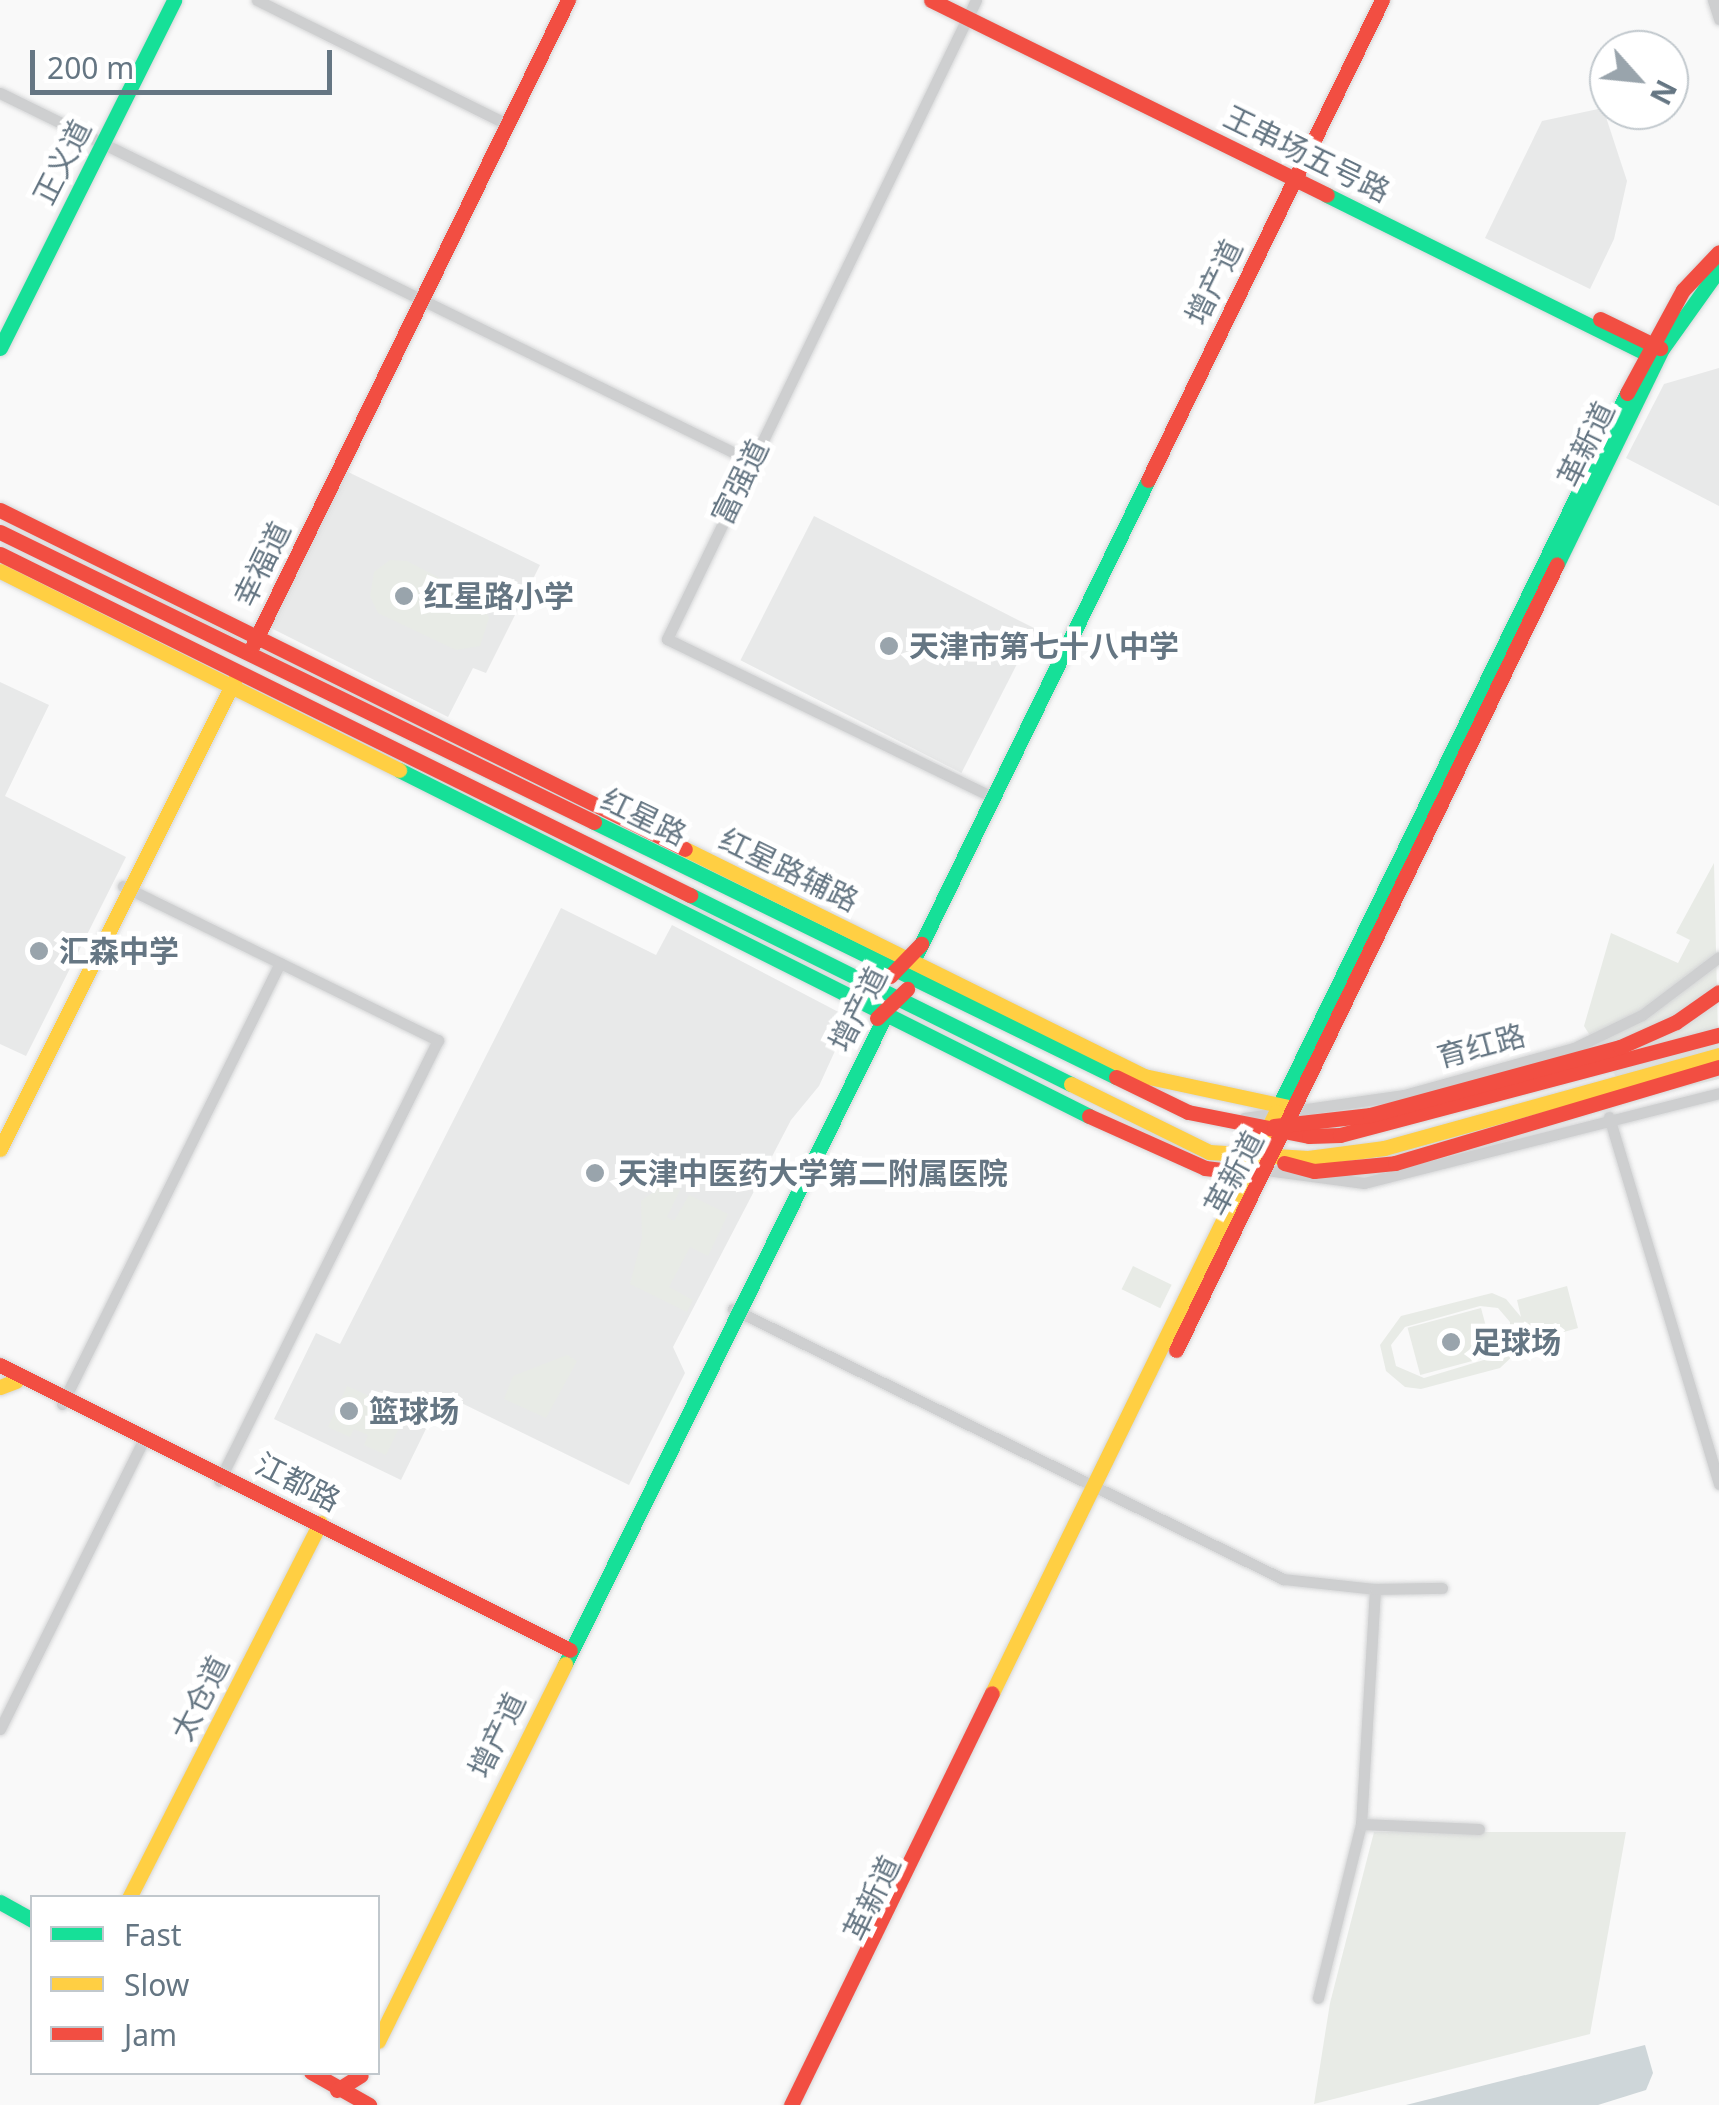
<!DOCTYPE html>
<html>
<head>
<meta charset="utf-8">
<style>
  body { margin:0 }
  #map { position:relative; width:1719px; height:2105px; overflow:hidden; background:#f9f9f9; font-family:"Noto Sans","Noto Sans SC",sans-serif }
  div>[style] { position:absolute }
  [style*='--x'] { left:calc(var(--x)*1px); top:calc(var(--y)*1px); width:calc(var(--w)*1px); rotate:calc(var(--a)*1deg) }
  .built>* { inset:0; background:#e8e9e9; transform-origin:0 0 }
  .green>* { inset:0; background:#e8ebe6; transform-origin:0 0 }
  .water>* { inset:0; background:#ced6d9 }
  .roads { filter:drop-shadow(0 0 2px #d5d6d7) drop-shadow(0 0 2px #d5d6d7) }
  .street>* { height:11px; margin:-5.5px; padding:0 5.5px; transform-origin:5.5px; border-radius:5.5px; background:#cecfd0 }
  .fast>* { height:15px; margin:-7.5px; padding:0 7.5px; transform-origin:7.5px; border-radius:7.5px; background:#16e098 }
  .slow>* { height:15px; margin:-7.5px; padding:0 7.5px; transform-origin:7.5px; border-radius:7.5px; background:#ffcf43 }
  .jam>* { height:15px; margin:-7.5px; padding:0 7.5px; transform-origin:7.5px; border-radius:7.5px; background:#f24e42 }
  .dots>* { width:28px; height:28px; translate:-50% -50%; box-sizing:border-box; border:5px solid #fff; border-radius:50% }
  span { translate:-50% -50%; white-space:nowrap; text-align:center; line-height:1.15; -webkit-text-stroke:10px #fff; paint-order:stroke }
  .street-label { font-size:30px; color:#657683 }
  .poi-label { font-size:30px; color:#657683; font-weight:700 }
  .left { translate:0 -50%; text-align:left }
  .legend { position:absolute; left:30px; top:1895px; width:350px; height:180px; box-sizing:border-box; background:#fff; border:2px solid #c1c8cd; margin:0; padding:12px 18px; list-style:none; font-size:30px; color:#657683 }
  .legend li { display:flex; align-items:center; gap:20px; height:50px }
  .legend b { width:50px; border:2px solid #c1c8cd }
  .north { position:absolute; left:1589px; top:30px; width:100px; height:100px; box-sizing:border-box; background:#fff; border:2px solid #c1c8cd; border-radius:50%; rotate:117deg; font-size:28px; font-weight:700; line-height:40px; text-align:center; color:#657683 }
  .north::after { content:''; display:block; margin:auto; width:35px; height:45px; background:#99a4ac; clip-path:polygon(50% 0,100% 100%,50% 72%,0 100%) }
  .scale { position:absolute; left:30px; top:50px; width:302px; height:45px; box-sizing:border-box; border:5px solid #657683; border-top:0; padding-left:12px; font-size:30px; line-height:35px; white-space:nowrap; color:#657683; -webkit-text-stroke:8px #fff; paint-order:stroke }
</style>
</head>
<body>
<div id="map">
  <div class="built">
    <div style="clip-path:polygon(1603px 108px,1627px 181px,1614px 239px,1590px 289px,1485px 238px,1542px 121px)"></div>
    <div style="clip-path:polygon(1719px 368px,1719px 506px,1626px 458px,1664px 384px)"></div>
    <div style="clip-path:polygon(344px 470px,540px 565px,486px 673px,473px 668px,448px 717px,269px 627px)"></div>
    <div style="left:814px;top:516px;width:248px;height:162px;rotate:27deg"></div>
    <div style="clip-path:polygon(0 682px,49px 705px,5px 796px,126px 857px,26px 1056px,0 1044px)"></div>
    <div style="clip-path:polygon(561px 908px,656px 955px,672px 925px,850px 1018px,819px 1086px,791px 1120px,673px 1347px,685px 1373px,629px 1485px,443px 1394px,401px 1480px,274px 1419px,316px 1333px,340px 1344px)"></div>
  </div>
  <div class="green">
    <div style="clip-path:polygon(390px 560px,407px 561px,480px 599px,489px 618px,480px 646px,456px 650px,378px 613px,370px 596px,374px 572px)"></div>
    <div style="clip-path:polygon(1714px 863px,1719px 1079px,1630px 1099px,1584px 1026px,1611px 933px,1678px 963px,1690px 940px,1676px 933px)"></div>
    <div style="clip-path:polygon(663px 1185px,680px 1190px,667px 1217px,674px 1221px,689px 1195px,728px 1214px,708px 1256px,690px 1247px,669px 1287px,693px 1300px,687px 1312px,630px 1284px,642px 1238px,641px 1201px)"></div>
    <div style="left:1133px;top:1266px;width:43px;height:26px;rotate:26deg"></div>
    <div style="clip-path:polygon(evenodd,1567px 1286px,1578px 1328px,1528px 1342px,1523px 1325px,1517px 1352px,1500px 1368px,1421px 1389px,1405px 1387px,1386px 1371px,1380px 1345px,1401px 1316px,1492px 1293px,1506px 1299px,1521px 1317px,1517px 1300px,1567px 1286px,1480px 1306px,1498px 1308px,1510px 1322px,1510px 1342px,1497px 1356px,1424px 1378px,1396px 1366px,1391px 1345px,1405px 1327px,1480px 1306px)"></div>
    <div style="left:1481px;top:1308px;width:49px;height:76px;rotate:75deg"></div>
    <div style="clip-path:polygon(567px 1355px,577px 1361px,546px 1418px,504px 1399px,513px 1376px)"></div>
    <div style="clip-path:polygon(347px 1386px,369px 1396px,367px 1402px,406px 1414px,386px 1455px,364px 1445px,368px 1435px,354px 1429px,350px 1437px,328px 1427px)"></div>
    <div style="clip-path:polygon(1374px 1832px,1626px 1832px,1590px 2034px,1314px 2104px,1330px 2003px)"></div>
  </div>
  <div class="water">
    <div style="clip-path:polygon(1645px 2045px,1653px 2073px,1646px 2090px,1598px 2105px,1406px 2105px)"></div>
  </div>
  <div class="roads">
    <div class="street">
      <div style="--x:257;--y:0;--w:279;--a:26.4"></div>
      <div style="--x:976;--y:0;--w:710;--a:115.81"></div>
      <div style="--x:667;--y:639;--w:362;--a:25.9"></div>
      <div style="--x:1713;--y:0;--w:20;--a:72"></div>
      <div style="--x:0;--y:93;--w:836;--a:26.11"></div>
      <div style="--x:123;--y:886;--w:351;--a:26.1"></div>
      <div style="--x:438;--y:1040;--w:492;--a:116.4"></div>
      <div style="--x:1609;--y:1117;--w:383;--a:73.3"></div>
      <div style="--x:1244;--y:1118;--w:162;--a:-8.2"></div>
      <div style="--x:1404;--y:1095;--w:176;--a:-15.5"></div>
      <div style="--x:1574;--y:1048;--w:76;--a:-25.9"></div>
      <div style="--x:1642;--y:1015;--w:96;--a:-37"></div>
      <div style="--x:1259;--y:1169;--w:106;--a:7.6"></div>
      <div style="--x:1364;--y:1183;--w:366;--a:-14.2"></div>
      <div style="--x:733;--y:1309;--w:613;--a:26.15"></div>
      <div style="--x:1283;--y:1579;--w:93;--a:6.2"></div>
      <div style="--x:1375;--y:1589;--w:235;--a:93.4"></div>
      <div style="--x:1361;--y:1824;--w:179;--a:103.9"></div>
      <div style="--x:62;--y:1404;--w:492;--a:-63.7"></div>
      <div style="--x:1375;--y:1589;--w:67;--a:-0.9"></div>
      <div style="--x:0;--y:1729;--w:326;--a:-63.6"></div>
      <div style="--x:1361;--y:1824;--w:118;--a:2.4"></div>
    </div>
    <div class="fast">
      <div style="--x:1327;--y:195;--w:365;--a:26.4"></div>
      <div style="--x:0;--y:348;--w:389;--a:-63.4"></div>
      <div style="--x:1557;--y:564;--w:239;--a:-64"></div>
      <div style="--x:1662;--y:349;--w:98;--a:-54.5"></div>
      <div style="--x:399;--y:770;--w:772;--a:26.63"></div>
      <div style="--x:594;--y:822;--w:581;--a:26.04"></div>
      <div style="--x:690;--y:895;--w:425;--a:26.4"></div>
      <div style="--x:917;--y:953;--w:526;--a:-63.97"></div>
      <div style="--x:1276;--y:1112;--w:800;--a:-63.98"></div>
      <div style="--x:565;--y:1664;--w:729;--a:-63.72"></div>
      <div style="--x:0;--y:1902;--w:37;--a:29"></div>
    </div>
    <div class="slow">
      <div style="--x:0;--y:571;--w:446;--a:26.5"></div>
      <div style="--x:685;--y:849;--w:512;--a:26.31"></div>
      <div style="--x:1144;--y:1076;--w:148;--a:12.1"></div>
      <div style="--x:1071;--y:1084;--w:154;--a:26.2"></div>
      <div style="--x:1209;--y:1152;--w:99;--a:3.5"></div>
      <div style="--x:1308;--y:1158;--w:77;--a:-7.5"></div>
      <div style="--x:1384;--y:1148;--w:348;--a:-15.5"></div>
      <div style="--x:0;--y:1149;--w:525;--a:-63.43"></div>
      <div style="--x:0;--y:1387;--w:17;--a:-21"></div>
      <div style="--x:992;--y:1693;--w:647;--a:-63.95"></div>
      <div style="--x:129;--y:1898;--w:421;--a:-63"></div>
      <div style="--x:378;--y:2041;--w:421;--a:-63.6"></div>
    </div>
    <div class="jam">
      <div style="--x:931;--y:0;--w:441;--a:26.2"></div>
      <div style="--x:1600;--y:319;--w:67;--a:25.8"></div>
      <div style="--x:1627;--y:393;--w:117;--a:-61.5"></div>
      <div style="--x:1683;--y:290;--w:52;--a:-46.5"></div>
      <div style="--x:1148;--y:480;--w:534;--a:-64.01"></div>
      <div style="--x:0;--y:510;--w:764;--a:26.33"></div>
      <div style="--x:0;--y:532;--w:661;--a:26.02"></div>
      <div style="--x:0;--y:554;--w:770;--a:26.3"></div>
      <div style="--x:253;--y:645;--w:718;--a:-63.97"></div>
      <div style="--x:890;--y:976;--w:45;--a:-45.9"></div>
      <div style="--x:877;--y:1018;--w:42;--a:-44"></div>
      <div style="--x:1116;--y:1077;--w:80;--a:25.9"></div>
      <div style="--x:1188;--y:1112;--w:123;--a:11.2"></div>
      <div style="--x:1309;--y:1136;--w:31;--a:-2"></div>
      <div style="--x:1340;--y:1135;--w:392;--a:-14.8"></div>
      <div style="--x:1089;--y:1116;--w:127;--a:24.1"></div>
      <div style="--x:1205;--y:1168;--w:50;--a:6.8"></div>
      <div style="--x:1274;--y:1126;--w:97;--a:-6.5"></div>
      <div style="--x:1370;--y:1115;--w:259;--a:-15.2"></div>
      <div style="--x:1620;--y:1047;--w:61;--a:-24.1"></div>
      <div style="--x:1676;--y:1022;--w:52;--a:-34.9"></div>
      <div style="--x:1284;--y:1163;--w:31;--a:15"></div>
      <div style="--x:1314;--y:1171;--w:81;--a:-5.6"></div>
      <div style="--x:1395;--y:1163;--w:338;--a:-16.5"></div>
      <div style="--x:1176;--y:1350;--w:873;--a:-64.14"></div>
      <div style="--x:0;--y:1365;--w:637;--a:26.57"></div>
      <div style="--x:311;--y:2072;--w:67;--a:29.6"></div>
      <div style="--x:337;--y:2090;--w:28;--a:-32"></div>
      <div style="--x:791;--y:2105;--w:458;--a:-64"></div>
    </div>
  </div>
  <div class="dots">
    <div style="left:404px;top:596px;background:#99a4ac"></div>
    <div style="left:889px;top:646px;background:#99a4ac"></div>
    <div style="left:39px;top:951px;background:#99a4ac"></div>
    <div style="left:595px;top:1173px;background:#99a4ac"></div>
    <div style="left:1451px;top:1342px;background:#99a4ac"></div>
    <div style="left:349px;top:1411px;background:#99a4ac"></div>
  </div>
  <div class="street-label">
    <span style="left:1307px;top:154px;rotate:26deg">王串场五号路</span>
    <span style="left:62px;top:162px;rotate:-63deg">正义道</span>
    <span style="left:1214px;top:282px;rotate:-64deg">增产道</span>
    <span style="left:1586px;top:444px;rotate:-64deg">革新道</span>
    <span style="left:740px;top:482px;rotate:-64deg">富强道</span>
    <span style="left:262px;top:564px;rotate:-64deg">幸福道</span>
    <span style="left:644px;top:817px;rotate:26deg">红星路</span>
    <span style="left:789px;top:870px;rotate:26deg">红星路辅路</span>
    <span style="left:858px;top:1009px;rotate:-63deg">增产道</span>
    <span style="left:1481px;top:1046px;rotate:-15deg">育红路</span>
    <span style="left:1234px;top:1173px;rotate:-62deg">革新道</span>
    <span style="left:298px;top:1482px;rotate:27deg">江都路</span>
    <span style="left:200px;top:1698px;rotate:-63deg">太仓道</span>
    <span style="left:497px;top:1735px;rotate:-64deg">增产道</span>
    <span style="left:872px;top:1898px;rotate:-64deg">革新道</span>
  </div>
  <div class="poi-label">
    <span class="left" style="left:424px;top:596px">红星路小学</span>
    <span class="left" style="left:909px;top:646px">天津市第七十八中学</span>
    <span class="left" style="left:59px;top:951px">汇森中学</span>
    <span class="left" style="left:618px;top:1173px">天津中医药大学第二附属医院</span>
    <span class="left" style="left:1471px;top:1342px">足球场</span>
    <span class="left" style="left:369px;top:1411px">篮球场</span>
  </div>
  <ul class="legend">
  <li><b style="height:12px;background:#16e098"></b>Fast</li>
  <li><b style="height:12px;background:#ffcf43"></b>Slow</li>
  <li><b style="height:12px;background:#f24e42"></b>Jam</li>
  </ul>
  <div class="north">N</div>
  <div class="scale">200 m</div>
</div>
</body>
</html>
